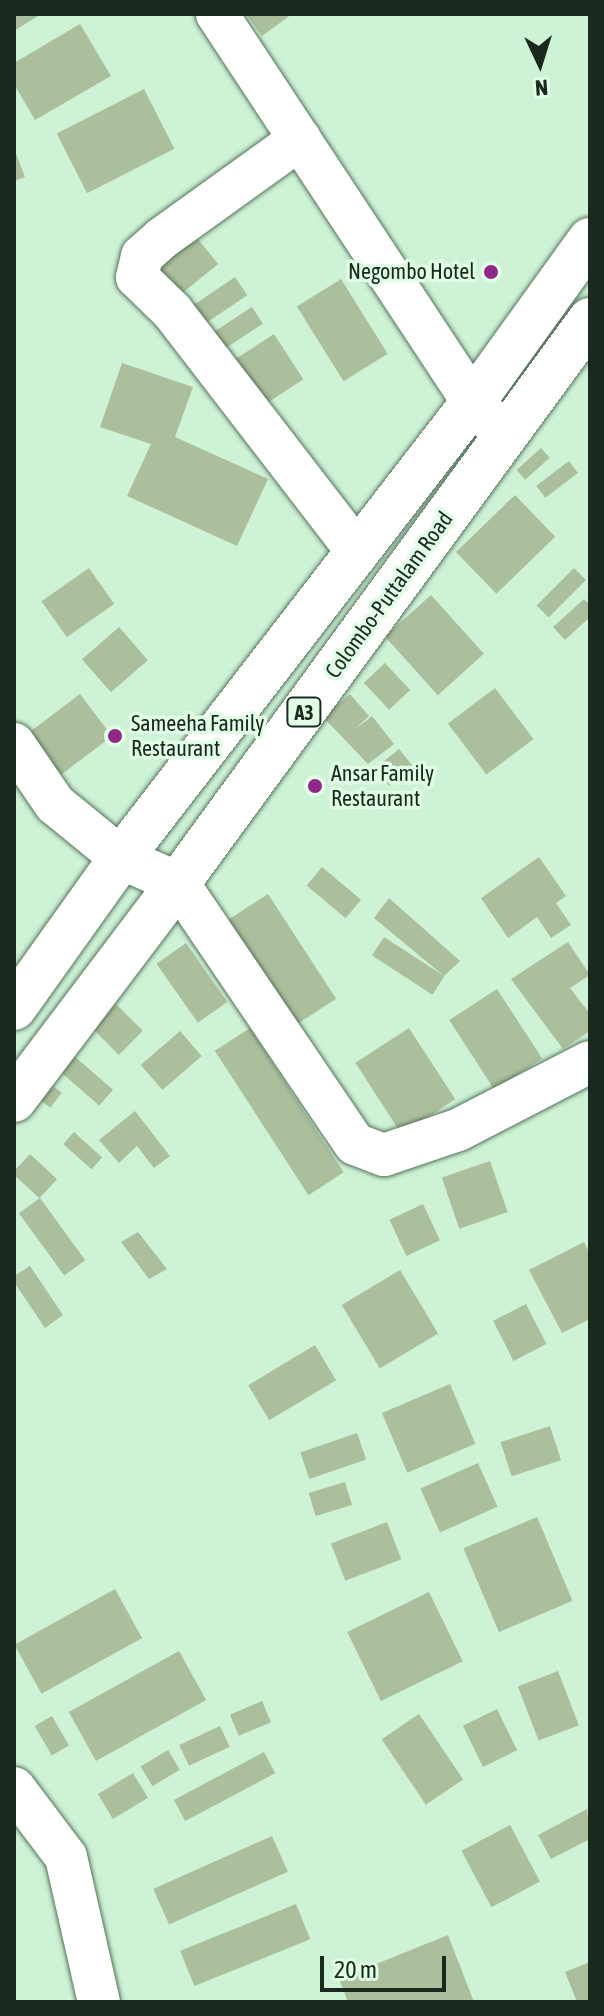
<!DOCTYPE html>
<html>
<head>
<meta charset="utf-8">
<style>
  body { margin:0 }
  #map { position:relative; width:604px; height:2016px; overflow:hidden; background:#cef2d5; font-family:"Asap Condensed",sans-serif }
  div>[style] { position:absolute }
  [style*='--x'] { left:calc(var(--x)*1px); top:calc(var(--y)*1px); width:calc(var(--w)*1px); rotate:calc(var(--a)*1deg) }
  .building>* { inset:0; background:#acbf9c; transform-origin:0 0 }
  .roads { filter:drop-shadow(0 0 2px #54745b) drop-shadow(0 0 2px #54745b) }
  .minor>* { height:42px; margin:-21px; padding:0 21px; transform-origin:21px; border-radius:21px; background:#fff }
  .highway>* { height:44px; margin:-22px; padding:0 22px; transform-origin:22px; border-radius:22px; background:#fff }
  .dots>* { width:22px; height:22px; translate:-50% -50%; box-sizing:border-box; border:4px solid #e0fde6; border-radius:50% }
  span { translate:-50% -50%; white-space:nowrap; text-align:center; line-height:1.15; -webkit-text-stroke:7px #e0fde6; paint-order:stroke }
  .shield-label span { padding:2px 6px; background:#e0fde6; border:2px solid; border-radius:6px; -webkit-text-stroke-width:0 }
  .shield-label { font-size:20px; color:#1a281d; font-weight:700 }
  .poi-label { font-size:22px; color:#1a281d }
  .right { translate:-100% -50%; text-align:right }
  .left { translate:0 -50%; text-align:left }
  .street-label { font-size:22px; color:#1a281d }
  .frame { position:absolute; inset:0; border:16px solid #1a281d; pointer-events:none }
  .north { position:absolute; left:500px; top:24px; width:80px; height:80px; -webkit-text-stroke:6px #e0fde6; paint-order:stroke; rotate:176deg; font-size:22px; font-weight:700; line-height:32px; text-align:center; color:#1a281d }
  .north::after { content:''; display:block; margin:auto; width:28px; height:36px; background:#1a281d; clip-path:polygon(50% 0,100% 100%,50% 72%,0 100%) }
  .scale { position:absolute; left:320px; top:1956px; width:126px; height:36px; box-sizing:border-box; border:4px solid #1a281d; border-top:0; padding-left:10px; font-size:24px; line-height:28px; white-space:nowrap; color:#1a281d; -webkit-text-stroke:6px #e0fde6; paint-order:stroke }
</style>
</head>
<body>
<div id="map">
  <div class="building">
    <div style="clip-path:polygon(14px 14px,41px 14px,14px 31px)"></div>
    <div style="clip-path:polygon(246px 14px,292px 14px,262px 36px)"></div>
    <div style="clip-path:polygon(80px 24px,111px 76px,35px 120px,14px 84px,14px 63px)"></div>
    <div style="left:144px;top:89px;width:67px;height:98px;rotate:63deg"></div>
    <div style="clip-path:polygon(14px 148px,25px 177px,14px 181px)"></div>
    <div style="left:193px;top:233px;width:40px;height:58px;rotate:51deg"></div>
    <div style="left:235px;top:277px;width:22px;height:55px;rotate:56deg"></div>
    <div style="left:341px;top:279px;width:88px;height:52px;rotate:58deg"></div>
    <div style="left:252px;top:307px;width:20px;height:60px;rotate:57deg"></div>
    <div style="left:274px;top:334px;width:54px;height:54px;rotate:57deg"></div>
    <div style="clip-path:polygon(122px 363px,193px 387px,175px 437px,268px 479px,237px 546px,127px 496px,151px 444px,100px 427px)"></div>
    <div style="left:541px;top:448px;width:13px;height:33px;rotate:48deg"></div>
    <div style="left:569px;top:461px;width:15px;height:41px;rotate:53deg"></div>
    <div style="left:515px;top:495px;width:58px;height:82px;rotate:46deg"></div>
    <div style="left:89px;top:568px;width:44px;height:58px;rotate:55deg"></div>
    <div style="left:574px;top:568px;width:17px;height:53px;rotate:45deg"></div>
    <div style="left:431px;top:595px;width:79px;height:62px;rotate:48deg"></div>
    <div style="clip-path:polygon(584px 599px,590px 605px,590px 617px,565px 640px,553px 627px)"></div>
    <div style="left:119px;top:627px;width:44px;height:49px;rotate:49deg"></div>
    <div style="left:385px;top:663px;width:37px;height:29px;rotate:47deg"></div>
    <div style="left:495px;top:688px;width:64px;height:59px;rotate:53deg"></div>
    <div style="left:80px;top:694px;width:53px;height:75px;rotate:53deg"></div>
    <div style="clip-path:polygon(350px 694px,369px 716px,353px 731px,372px 716px,394px 744px,368px 764px,323px 717px)"></div>
    <div style="left:399px;top:749px;width:22px;height:31px;rotate:51deg"></div>
    <div style="clip-path:polygon(539px 857px,566px 896px,556px 903px,571px 925px,551px 938px,537px 917px,508px 938px,481px 898px)"></div>
    <div style="left:322px;top:867px;width:51px;height:24px;rotate:40deg"></div>
    <div style="left:268px;top:894px;width:125px;height:47px;rotate:57deg"></div>
    <div style="clip-path:polygon(389px 898px,460px 961px,444px 976px,374px 918px)"></div>
    <div style="left:384px;top:937px;width:72px;height:22px;rotate:33deg"></div>
    <div style="clip-path:polygon(568px 942px,590px 975px,570px 988px,590px 1014px,590px 1031px,563px 1049px,511px 979px)"></div>
    <div style="left:186px;top:943px;width:72px;height:36px;rotate:55deg"></div>
    <div style="left:497px;top:989px;width:83px;height:57px;rotate:57deg"></div>
    <div style="left:116px;top:1004px;width:38px;height:34px;rotate:45deg"></div>
    <div style="left:250px;top:1028px;width:172px;height:42px;rotate:57deg"></div>
    <div style="left:409px;top:1028px;width:85px;height:64px;rotate:57deg"></div>
    <div style="left:180px;top:1031px;width:33px;height:52px;rotate:49deg"></div>
    <div style="left:73px;top:1055px;width:53px;height:21px;rotate:41deg"></div>
    <div style="left:45px;top:1080px;width:21px;height:19px;rotate:37deg"></div>
    <div style="clip-path:polygon(135px 1111px,170px 1156px,154px 1168px,137px 1146px,119px 1163px,99px 1140px)"></div>
    <div style="left:74px;top:1132px;width:38px;height:16px;rotate:42deg"></div>
    <div style="left:30px;top:1154px;width:37px;height:26px;rotate:43deg"></div>
    <div style="left:490px;top:1161px;width:54px;height:51px;rotate:71deg"></div>
    <div style="left:40px;top:1198px;width:77px;height:26px;rotate:54deg"></div>
    <div style="left:423px;top:1204px;width:40px;height:37px;rotate:65deg"></div>
    <div style="clip-path:polygon(138px 1232px,167px 1269px,149px 1279px,121px 1242px)"></div>
    <div style="clip-path:polygon(584px 1242px,590px 1254px,590px 1319px,562px 1333px,529px 1270px)"></div>
    <div style="clip-path:polygon(30px 1266px,63px 1315px,45px 1328px,14px 1282px,14px 1276px)"></div>
    <div style="left:400px;top:1270px;width:74px;height:68px;rotate:59deg"></div>
    <div style="left:526px;top:1304px;width:45px;height:37px;rotate:63deg"></div>
    <div style="left:315px;top:1345px;width:41px;height:78px;rotate:59deg"></div>
    <div style="left:450px;top:1384px;width:65px;height:74px;rotate:67deg"></div>
    <div style="left:550px;top:1426px;width:36px;height:52px;rotate:72deg"></div>
    <div style="left:357px;top:1433px;width:28px;height:60px;rotate:71deg"></div>
    <div style="left:478px;top:1463px;width:48px;height:63px;rotate:66deg"></div>
    <div style="left:345px;top:1482px;width:24px;height:38px;rotate:73deg"></div>
    <div style="left:537px;top:1517px;width:91px;height:80px;rotate:67deg"></div>
    <div style="left:387px;top:1522px;width:40px;height:60px;rotate:69deg"></div>
    <div style="left:115px;top:1589px;width:56px;height:115px;rotate:61deg"></div>
    <div style="left:429px;top:1592px;width:77px;height:91px;rotate:64deg"></div>
    <div style="left:179px;top:1651px;width:56px;height:126px;rotate:61deg"></div>
    <div style="left:558px;top:1671px;width:58px;height:43px;rotate:69deg"></div>
    <div style="left:262px;top:1701px;width:23px;height:35px;rotate:67deg"></div>
    <div style="left:497px;top:1709px;width:46px;height:38px;rotate:64deg"></div>
    <div style="left:419px;top:1714px;width:79px;height:45px;rotate:56deg"></div>
    <div style="left:52px;top:1716px;width:34px;height:20px;rotate:60deg"></div>
    <div style="left:220px;top:1726px;width:23px;height:45px;rotate:65deg"></div>
    <div style="left:168px;top:1750px;width:23px;height:32px;rotate:59deg"></div>
    <div style="left:264px;top:1752px;width:24px;height:102px;rotate:62deg"></div>
    <div style="left:133px;top:1773px;width:29px;height:41px;rotate:59deg"></div>
    <div style="clip-path:polygon(587px 1809px,590px 1839px,551px 1859px,538px 1835px)"></div>
    <div style="left:510px;top:1825px;width:64px;height:55px;rotate:62deg"></div>
    <div style="left:272px;top:1836px;width:39px;height:130px;rotate:66deg"></div>
    <div style="left:296px;top:1904px;width:38px;height:125px;rotate:68deg"></div>
    <div style="clip-path:polygon(448px 1935px,474px 2002px,348px 2002px,339px 1979px)"></div>
    <div style="clip-path:polygon(590px 1962px,590px 2002px,577px 2002px,565px 1972px)"></div>
  </div>
  <div class="roads">
    <div class="minor">
      <div style="--x:217;--y:14;--w:465;--a:56.6"></div>
      <div style="--x:473;--y:402;--w:47;--a:46.7"></div>
      <div style="--x:300;--y:139;--w:171;--a:144.3"></div>
      <div style="--x:161;--y:239;--w:25;--a:138"></div>
      <div style="--x:142;--y:256;--w:22;--a:103"></div>
      <div style="--x:137;--y:277;--w:49;--a:44.2"></div>
      <div style="--x:172;--y:311;--w:303;--a:52.4"></div>
      <div style="--x:14;--y:744;--w:73;--a:55.7"></div>
      <div style="--x:55;--y:804;--w:85;--a:39.3"></div>
      <div style="--x:121;--y:858;--w:62;--a:23.7"></div>
      <div style="--x:178;--y:883;--w:315;--a:55.9"></div>
      <div style="--x:355;--y:1144;--w:31;--a:21"></div>
      <div style="--x:384;--y:1155;--w:78;--a:-18.7"></div>
      <div style="--x:458;--y:1130;--w:148;--a:-27.3"></div>
      <div style="--x:14;--y:1788;--w:86;--a:53"></div>
      <div style="--x:66;--y:1857;--w:149;--a:77.2"></div>
    </div>
    <div class="highway">
      <div style="--x:14;--y:1008;--w:184;--a:-54.5"></div>
      <div style="--x:121;--y:858;--w:576;--a:-52.33"></div>
      <div style="--x:473;--y:402;--w:200;--a:-54.2"></div>
      <div style="--x:14;--y:1100;--w:272;--a:-52.9"></div>
      <div style="--x:178;--y:883;--w:698;--a:-53.8"></div>
    </div>
  </div>
  <div class="dots">
    <div style="left:491px;top:272px;background:#92278a"></div>
    <div style="left:115px;top:736px;background:#92278a"></div>
    <div style="left:315px;top:786px;background:#92278a"></div>
  </div>
  <div class="shield-label">
    <span style="left:304px;top:712px">A3</span>
  </div>
  <div class="poi-label">
    <span class="right" style="left:475px;top:272px">Negombo Hotel</span>
    <span class="left" style="left:131px;top:736px">Sameeha Family<br>Restaurant</span>
    <span class="left" style="left:331px;top:786px">Ansar Family<br>Restaurant</span>
  </div>
  <div class="street-label">
    <span style="left:389px;top:595px;rotate:-54deg">Colombo-Puttalam Road</span>
  </div>
  <div class="frame"></div>
  <div class="north">N</div>
  <div class="scale">20 m</div>
</div>
</body>
</html>
